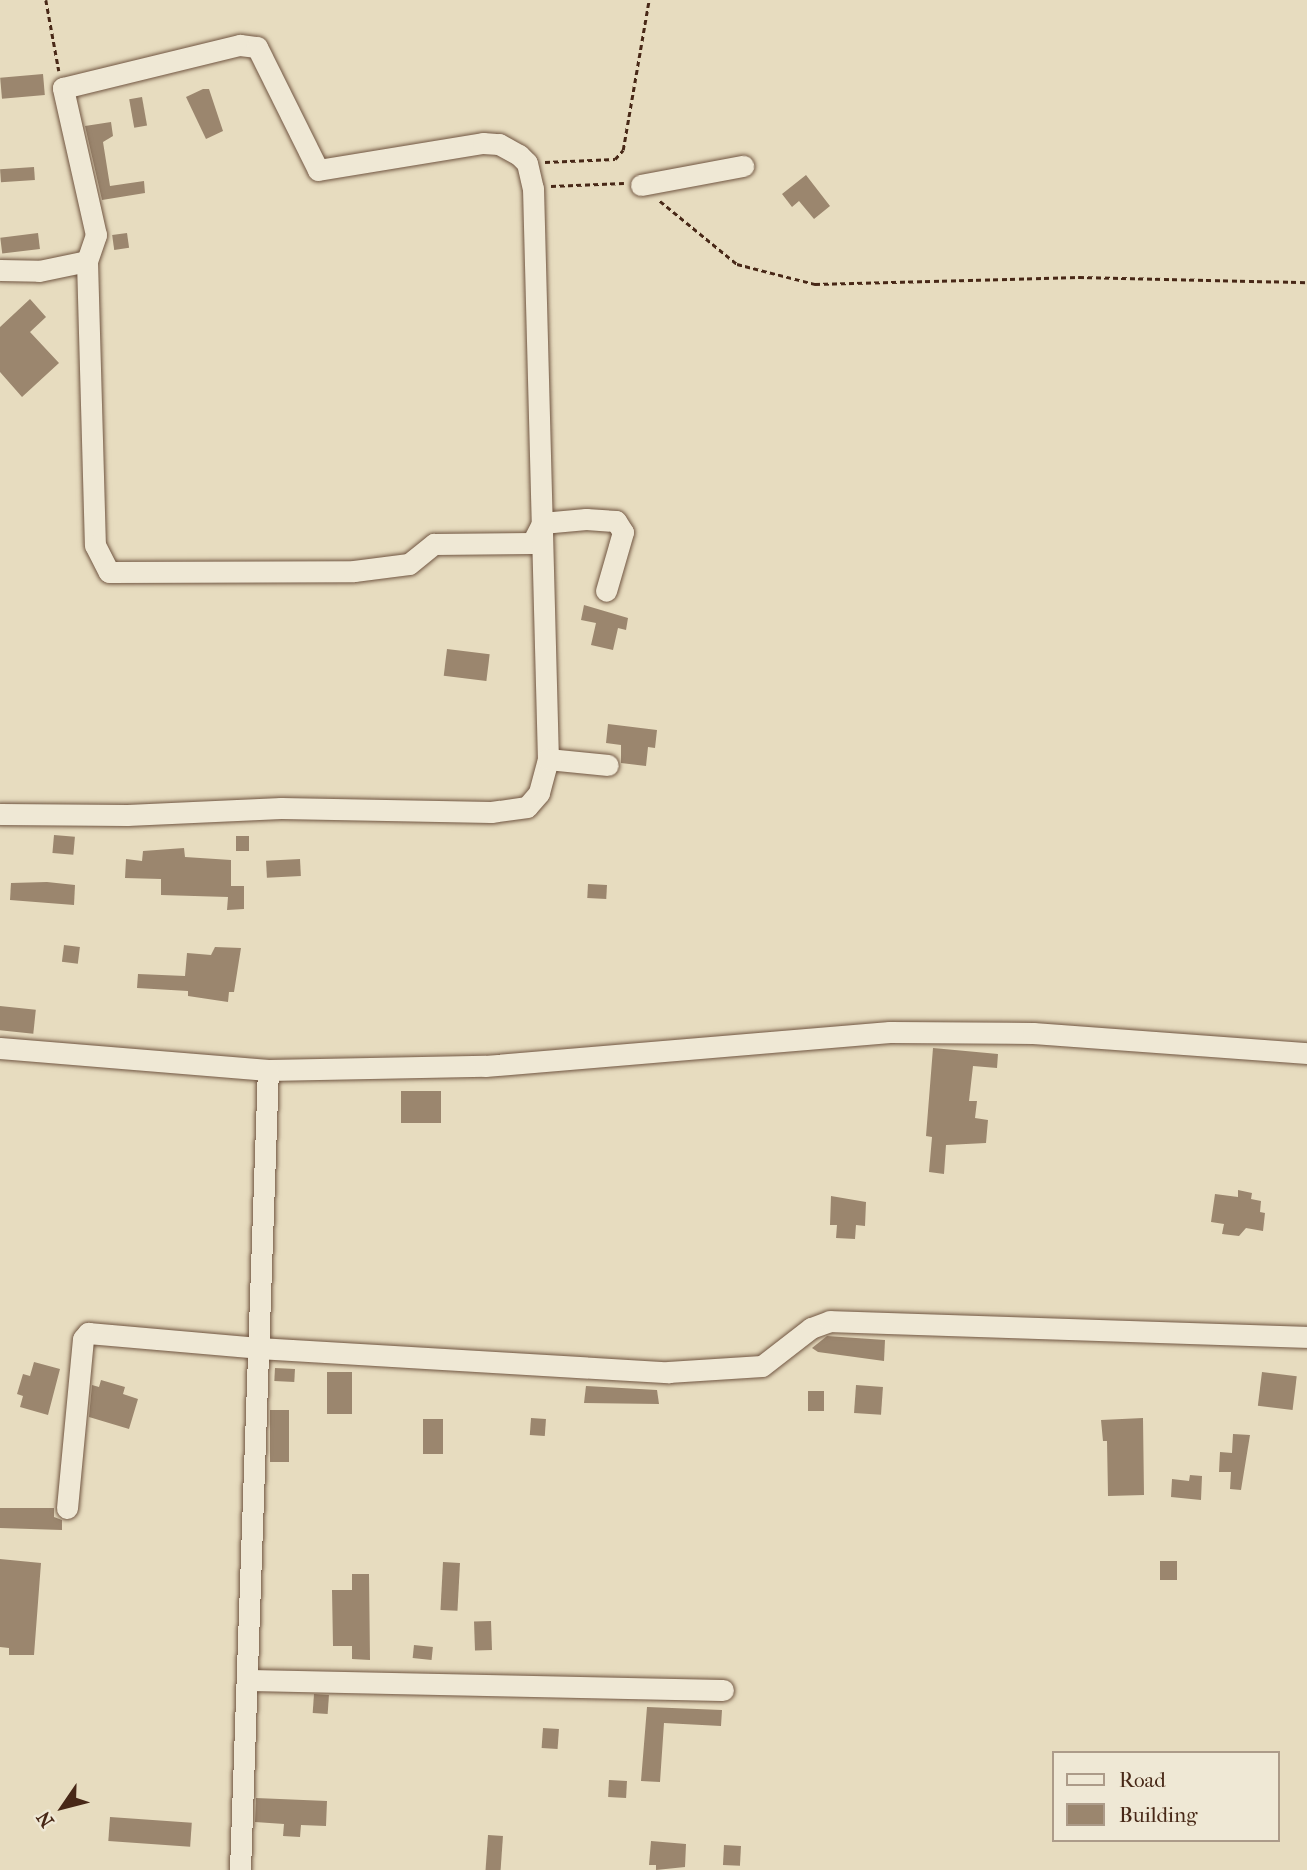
<!DOCTYPE html>
<html>
<head>
<meta charset="utf-8">
<style>
  body { margin:0 }
  #map { position:relative; width:1307px; height:1870px; overflow:hidden; background:#e7dcbf; font-family:"IM FELL French Canon",serif }
  div>[style] { position:absolute }
  [style*='--x'] { left:calc(var(--x)*1px); top:calc(var(--y)*1px); width:calc(var(--w)*1px); rotate:calc(var(--a)*1deg) }
  .building>* { inset:0; background:#9b866e; transform-origin:0 0 }
  .path>* { height:2.5px; margin-top:-1.25px; transform-origin:0; background:repeating-linear-gradient(90deg,#482817 0 5px,transparent 0 8.5px) }
  .roads { filter:drop-shadow(0 0 2px #705541) drop-shadow(0 0 2px #705541) }
  .minor>* { height:21px; margin:-10.5px; padding:0 10.5px; transform-origin:10.5px; border-radius:10.5px; background:#efe8d5 }
  span { translate:-50% -50%; white-space:nowrap; text-align:center; line-height:1.15; -webkit-text-stroke:7px #efe8d5; paint-order:stroke }
  .legend { position:absolute; left:1052px; top:1751px; width:228px; height:91px; box-sizing:border-box; background:#efe8d5; border:2px solid #ac9b89; margin:0; padding:9px 12px; list-style:none; font-size:21px; color:#482817 }
  .legend li { display:flex; align-items:center; gap:14px; height:35px }
  .legend b { width:35px; border:2px solid #ac9b89 }
  .north { position:absolute; left:28px; top:1772px; width:70px; height:70px; -webkit-text-stroke:5px #efe8d5; paint-order:stroke; rotate:235deg; font-size:19px; font-weight:700; line-height:28px; text-align:center; color:#482817 }
  .north::after { content:''; display:block; margin:auto; width:24px; height:32px; background:#482817; clip-path:polygon(50% 0,100% 100%,50% 72%,0 100%) }
</style>
</head>
<body>
<div id="map">
  <div class="building">
    <div style="left:43px;top:74px;width:21px;height:43px;rotate:85deg"></div>
    <div style="clip-path:polygon(203px 89px,209px 89px,223px 131px,206px 139px,186px 97px)"></div>
    <div style="left:142px;top:97px;width:29px;height:13px;rotate:80deg"></div>
    <div style="clip-path:polygon(111px 122px,113px 136px,103px 142px,110px 186px,144px 181px,145px 193px,102px 200px,85px 126px)"></div>
    <div style="left:34px;top:167px;width:13px;height:34px;rotate:86deg"></div>
    <div style="clip-path:polygon(806px 175px,830px 206px,814px 219px,799px 201px,792px 207px,782px 194px)"></div>
    <div style="left:38px;top:233px;width:16px;height:38px;rotate:83deg"></div>
    <div style="left:127px;top:233px;width:15px;height:15px;rotate:82deg"></div>
    <div style="clip-path:polygon(30px 299px,46px 317px,30px 332px,59px 363px,22px 397px,0 372px,0 327px)"></div>
    <div style="clip-path:polygon(584px 605px,628px 618px,626px 630px,618px 628px,613px 650px,591px 645px,596px 623px,581px 620px)"></div>
    <div style="left:447px;top:649px;width:43px;height:27px;rotate:7deg"></div>
    <div style="clip-path:polygon(608px 724px,657px 730px,655px 748px,648px 747px,646px 766px,621px 763px,621px 745px,606px 743px)"></div>
    <div style="left:54px;top:835px;width:21px;height:18px;rotate:5deg"></div>
    <div style="left:236px;top:836px;width:13px;height:15px"></div>
    <div style="clip-path:polygon(184px 848px,185px 857px,231px 860px,231px 886px,244px 886px,244px 909px,227px 910px,228px 897px,161px 895px,161px 879px,125px 878px,126px 859px,142px 861px,143px 851px)"></div>
    <div style="left:300px;top:859px;width:17px;height:34px;rotate:87deg"></div>
    <div style="clip-path:polygon(47px 882px,75px 885px,74px 905px,10px 900px,11px 883px)"></div>
    <div style="left:588px;top:884px;width:19px;height:14px;rotate:3deg"></div>
    <div style="left:64px;top:945px;width:16px;height:17px;rotate:7deg"></div>
    <div style="clip-path:polygon(215px 947px,241px 948px,234px 992px,229px 992px,228px 1002px,188px 996px,188px 991px,137px 988px,138px 974px,185px 976px,187px 953px,211px 955px)"></div>
    <div style="left:0;top:1006px;width:36px;height:24px;rotate:6deg"></div>
    <div style="clip-path:polygon(933px 1048px,998px 1054px,997px 1068px,973px 1066px,969px 1101px,977px 1101px,975px 1118px,988px 1120px,986px 1143px,946px 1145px,944px 1174px,929px 1172px,932px 1137px,926px 1136px)"></div>
    <div style="left:401px;top:1091px;width:40px;height:32px"></div>
    <div style="clip-path:polygon(1238px 1190px,1252px 1193px,1251px 1199px,1261px 1201px,1260px 1212px,1265px 1213px,1263px 1231px,1246px 1228px,1239px 1236px,1222px 1234px,1224px 1224px,1211px 1222px,1215px 1194px,1238px 1197px)"></div>
    <div style="clip-path:polygon(831px 1196px,866px 1202px,865px 1226px,856px 1225px,855px 1239px,836px 1238px,837px 1225px,830px 1225px)"></div>
    <div style="clip-path:polygon(827px 1336px,885px 1340px,884px 1361px,818px 1352px,812px 1348px)"></div>
    <div style="clip-path:polygon(34px 1362px,60px 1369px,48px 1415px,20px 1407px,23px 1396px,17px 1394px,23px 1374px,30px 1376px)"></div>
    <div style="left:275px;top:1368px;width:20px;height:13px;rotate:3deg"></div>
    <div style="left:327px;top:1372px;width:25px;height:42px"></div>
    <div style="left:1262px;top:1372px;width:35px;height:34px;rotate:7deg"></div>
    <div style="clip-path:polygon(101px 1380px,125px 1387px,123px 1394px,138px 1399px,129px 1429px,89px 1417px,92px 1385px,99px 1387px)"></div>
    <div style="left:856px;top:1385px;width:27px;height:28px;rotate:4deg"></div>
    <div style="clip-path:polygon(586px 1386px,657px 1390px,659px 1404px,584px 1403px)"></div>
    <div style="left:808px;top:1391px;width:16px;height:20px"></div>
    <div style="left:270px;top:1410px;width:19px;height:52px"></div>
    <div style="left:531px;top:1418px;width:15px;height:17px;rotate:4deg"></div>
    <div style="clip-path:polygon(1143px 1418px,1144px 1495px,1108px 1496px,1107px 1441px,1103px 1441px,1101px 1420px)"></div>
    <div style="left:423px;top:1419px;width:20px;height:35px"></div>
    <div style="clip-path:polygon(1233px 1434px,1250px 1435px,1241px 1490px,1230px 1489px,1231px 1472px,1219px 1472px,1220px 1452px,1232px 1453px)"></div>
    <div style="clip-path:polygon(1190px 1475px,1202px 1476px,1201px 1500px,1171px 1497px,1172px 1479px,1189px 1481px)"></div>
    <div style="clip-path:polygon(0 1508px,54px 1508px,54px 1517px,62px 1520px,62px 1530px,0 1528px)"></div>
    <div style="clip-path:polygon(0 1559px,41px 1563px,34px 1655px,9px 1655px,9px 1648px,0 1647px)"></div>
    <div style="left:1160px;top:1561px;width:17px;height:19px"></div>
    <div style="left:443px;top:1562px;width:17px;height:48px;rotate:3deg"></div>
    <div style="clip-path:polygon(352px 1574px,369px 1574px,370px 1660px,352px 1659px,352px 1646px,333px 1646px,332px 1590px,352px 1590px)"></div>
    <div style="left:491px;top:1621px;width:29px;height:17px;rotate:88deg"></div>
    <div style="left:414px;top:1645px;width:19px;height:13px;rotate:6deg"></div>
    <div style="left:314px;top:1694px;width:15px;height:19px;rotate:4deg"></div>
    <div style="clip-path:polygon(647px 1707px,722px 1710px,721px 1726px,664px 1723px,660px 1782px,641px 1781px)"></div>
    <div style="left:543px;top:1728px;width:16px;height:20px;rotate:4deg"></div>
    <div style="left:609px;top:1780px;width:18px;height:17px;rotate:3deg"></div>
    <div style="clip-path:polygon(256px 1798px,327px 1801px,326px 1826px,301px 1825px,300px 1837px,283px 1836px,284px 1824px,255px 1822px)"></div>
    <div style="left:110px;top:1817px;width:82px;height:24px;rotate:4deg"></div>
    <div style="left:488px;top:1835px;width:15px;height:35px;rotate:4deg"></div>
    <div style="clip-path:polygon(651px 1841px,686px 1844px,685px 1867px,656px 1870px,656px 1865px,649px 1865px)"></div>
    <div style="left:724px;top:1845px;width:17px;height:20px;rotate:3deg"></div>
  </div>
  <div class="path">
    <div style="--x:46;--y:0;--w:72;--a:79.6"></div>
    <div style="--x:545;--y:162;--w:70;--a:-2.5"></div>
    <div style="--x:615;--y:159;--w:12;--a:-48"></div>
    <div style="--x:623;--y:150;--w:152;--a:-80.2"></div>
    <div style="--x:551;--y:186;--w:73;--a:-2.4"></div>
    <div style="--x:660;--y:201;--w:99;--a:39.3"></div>
    <div style="--x:737;--y:264;--w:81;--a:14.4"></div>
    <div style="--x:815;--y:284;--w:264;--a:-1.5"></div>
    <div style="--x:1079;--y:277;--w:228;--a:1.3"></div>
  </div>
  <div class="roads">
    <div class="minor">
      <div style="--x:641;--y:185;--w:104;--a:-10.6"></div>
      <div style="--x:87;--y:261;--w:284;--a:88.4"></div>
      <div style="--x:95;--y:545;--w:30;--a:63"></div>
      <div style="--x:109;--y:572;--w:245;--a:-0.2"></div>
      <div style="--x:354;--y:571;--w:55;--a:-7.3"></div>
      <div style="--x:409;--y:564;--w:32;--a:-39"></div>
      <div style="--x:434;--y:544;--w:98;--a:-0.6"></div>
      <div style="--x:532;--y:543;--w:22;--a:-63"></div>
      <div style="--x:542;--y:523;--w:44;--a:-5.2"></div>
      <div style="--x:586;--y:519;--w:30;--a:4"></div>
      <div style="--x:616;--y:521;--w:13;--a:58"></div>
      <div style="--x:623;--y:532;--w:61;--a:106.1"></div>
      <div style="--x:0;--y:270;--w:39;--a:1"></div>
      <div style="--x:39;--y:271;--w:49;--a:-11.8"></div>
      <div style="--x:87;--y:261;--w:28;--a:-71"></div>
      <div style="--x:96;--y:235;--w:151;--a:-102.7"></div>
      <div style="--x:63;--y:88;--w:182;--a:-13.7"></div>
      <div style="--x:240;--y:45;--w:17;--a:7"></div>
      <div style="--x:257;--y:47;--w:137;--a:63.6"></div>
      <div style="--x:318;--y:170;--w:167;--a:-9.3"></div>
      <div style="--x:483;--y:143;--w:16;--a:4"></div>
      <div style="--x:499;--y:144;--w:23;--a:29"></div>
      <div style="--x:519;--y:155;--w:11;--a:45"></div>
      <div style="--x:527;--y:163;--w:26;--a:77"></div>
      <div style="--x:533;--y:188;--w:571;--a:88.5"></div>
      <div style="--x:548;--y:759;--w:35;--a:105"></div>
      <div style="--x:539;--y:793;--w:18;--a:131"></div>
      <div style="--x:527;--y:807;--w:36;--a:172"></div>
      <div style="--x:491;--y:812;--w:210;--a:-178.9"></div>
      <div style="--x:281;--y:808;--w:154;--a:177.4"></div>
      <div style="--x:127;--y:815;--w:127;--a:-179.5"></div>
      <div style="--x:548;--y:759;--w:60;--a:5.7"></div>
      <div style="--x:0;--y:1048;--w:269;--a:4.7"></div>
      <div style="--x:268;--y:1070;--w:217;--a:-1.1"></div>
      <div style="--x:485;--y:1066;--w:406;--a:-4.8"></div>
      <div style="--x:890;--y:1032;--w:143;--a:0.4"></div>
      <div style="--x:1033;--y:1033;--w:275;--a:4.2"></div>
      <div style="--x:67;--y:1508;--w:170;--a:-84.6"></div>
      <div style="--x:83;--y:1339;--w:8;--a:-50"></div>
      <div style="--x:88;--y:1333;--w:171;--a:5"></div>
      <div style="--x:258;--y:1348;--w:411;--a:3.4"></div>
      <div style="--x:668;--y:1372;--w:94;--a:-3.7"></div>
      <div style="--x:762;--y:1366;--w:62;--a:-37.8"></div>
      <div style="--x:811;--y:1328;--w:20;--a:-20"></div>
      <div style="--x:830;--y:1321;--w:477;--a:1.9"></div>
      <div style="--x:249;--y:1680;--w:474;--a:1.2"></div>
      <div style="--x:240;--y:1870;--w:800;--a:-88"></div>
    </div>
  </div>
  <ul class="legend">
  <li><b style="height:9px;background:#efe8d5"></b>Road</li>
  <li><b style="height:19px;background:#9b866e"></b>Building</li>
  </ul>
  <div class="north">N</div>
</div>
</body>
</html>
